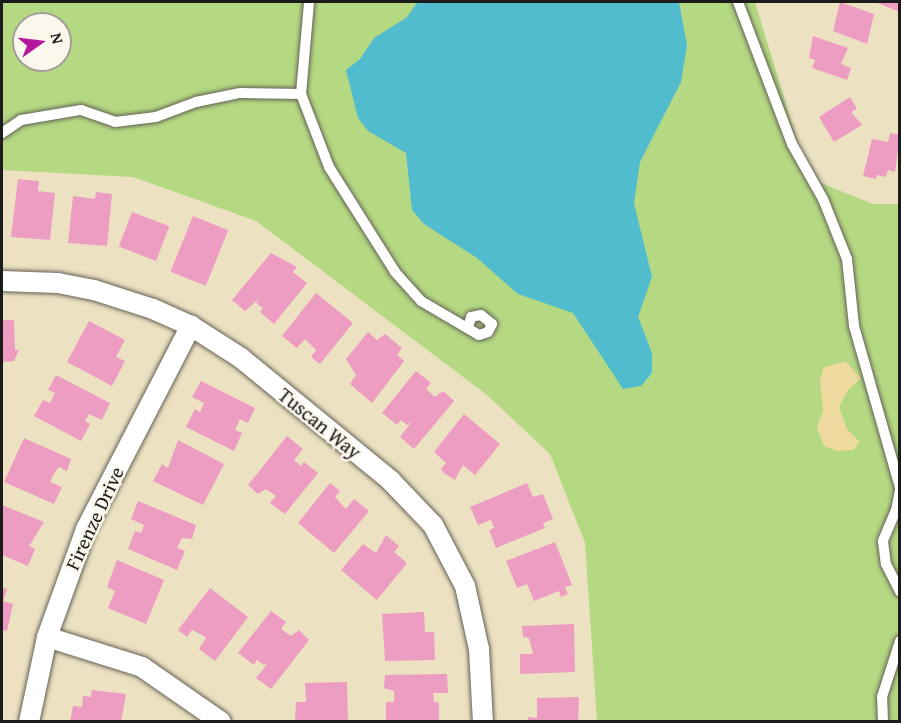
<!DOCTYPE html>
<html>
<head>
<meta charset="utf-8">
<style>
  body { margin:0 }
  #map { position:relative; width:901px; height:723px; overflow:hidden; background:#ece2c2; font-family:"Gentium Book Plus",serif }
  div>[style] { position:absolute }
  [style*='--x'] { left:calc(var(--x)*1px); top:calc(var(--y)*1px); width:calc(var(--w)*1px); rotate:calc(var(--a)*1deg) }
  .green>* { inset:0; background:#b4d982 }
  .sand>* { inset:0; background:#eeda9e }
  .water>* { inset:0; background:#52bccf }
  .building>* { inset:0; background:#ed9cc2; transform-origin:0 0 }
  .roads { filter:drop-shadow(0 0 2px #656156) drop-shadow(0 0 2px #656156) }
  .lane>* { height:10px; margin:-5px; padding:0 5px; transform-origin:5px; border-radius:5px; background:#fff }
  .street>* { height:20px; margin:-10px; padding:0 10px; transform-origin:10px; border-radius:10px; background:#fff }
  span { translate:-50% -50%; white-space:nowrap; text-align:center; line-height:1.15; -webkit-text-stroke:5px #fbf7ec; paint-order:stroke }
  .street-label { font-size:20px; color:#1c1c1c }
  .frame { position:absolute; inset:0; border:3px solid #1c1c1c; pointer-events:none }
  .north { position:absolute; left:12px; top:12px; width:60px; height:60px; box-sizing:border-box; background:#fbf7ec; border:2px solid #a29f99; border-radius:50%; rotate:76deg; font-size:16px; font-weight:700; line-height:24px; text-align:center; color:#1c1c1c }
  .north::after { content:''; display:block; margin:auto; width:21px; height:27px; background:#b5179e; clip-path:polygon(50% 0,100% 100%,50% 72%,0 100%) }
</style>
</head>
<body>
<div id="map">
  <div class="green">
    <div style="clip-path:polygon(evenodd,2px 2px,755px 2px,799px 147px,821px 183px,873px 204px,899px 204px,899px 721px,597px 721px,585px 543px,550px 454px,487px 395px,256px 221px,133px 177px,2px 170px,2px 2px,24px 24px,60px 24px,60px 60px,24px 60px,24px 24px)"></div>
  </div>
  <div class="sand">
    <div style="clip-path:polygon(845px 361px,861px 378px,848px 390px,839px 407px,847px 429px,860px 442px,853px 450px,837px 451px,824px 446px,817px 427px,823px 410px,820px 382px,823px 368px)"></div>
  </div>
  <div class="water">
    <div style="clip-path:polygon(418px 2px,679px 2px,687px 45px,681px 82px,640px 162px,634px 203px,652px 277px,638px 317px,652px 353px,652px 373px,641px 386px,623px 389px,573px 313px,518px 294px,477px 258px,424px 224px,412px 210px,406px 153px,368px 131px,358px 118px,346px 70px,360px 59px,374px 38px,406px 18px)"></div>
  </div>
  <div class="building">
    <div style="clip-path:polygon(840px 2px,874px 14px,867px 44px,833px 31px)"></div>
    <div style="clip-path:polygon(875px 2px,900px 2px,900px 11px,895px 10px)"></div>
    <div style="clip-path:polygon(813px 36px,848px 48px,841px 64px,851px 68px,847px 80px,812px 68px,815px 60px,809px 58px)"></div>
    <div style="clip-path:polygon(850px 97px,857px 109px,851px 112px,862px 125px,834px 142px,819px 117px)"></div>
    <div style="clip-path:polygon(890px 133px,900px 135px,895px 172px,888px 170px,886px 177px,877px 175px,876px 179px,863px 176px,872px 139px,888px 142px)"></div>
    <div style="clip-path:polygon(18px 179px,39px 181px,38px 191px,55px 193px,50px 240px,11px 237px)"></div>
    <div style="clip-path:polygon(96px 192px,112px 194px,107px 246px,68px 243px,73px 196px,95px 199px)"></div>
    <div style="left:132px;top:212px;width:40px;height:37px;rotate:21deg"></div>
    <div style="left:193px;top:216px;width:38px;height:60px;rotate:22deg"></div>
    <div style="clip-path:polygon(271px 253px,297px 267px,293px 272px,307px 283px,274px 324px,260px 312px,263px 308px,256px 303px,260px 298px,245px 311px,232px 300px)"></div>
    <div style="clip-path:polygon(316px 293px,353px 323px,320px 364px,311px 357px,316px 350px,305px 339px,297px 348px,282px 336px)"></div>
    <div style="clip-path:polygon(2px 320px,14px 320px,15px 350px,19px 350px,14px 361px,2px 362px)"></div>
    <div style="clip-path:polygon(89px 321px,125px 340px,116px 357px,125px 361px,112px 386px,67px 362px)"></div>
    <div style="clip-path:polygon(368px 332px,377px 340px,385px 334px,402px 348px,397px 355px,404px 361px,372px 403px,350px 384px,356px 375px,346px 359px)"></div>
    <div style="clip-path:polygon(416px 371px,431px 383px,426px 389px,435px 397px,443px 391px,454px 401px,414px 449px,400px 437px,412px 421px,407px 425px,401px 420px,397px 425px,382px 413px)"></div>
    <div style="clip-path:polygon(56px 375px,110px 403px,102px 420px,89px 414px,85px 421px,90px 424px,81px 441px,34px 416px,43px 400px,50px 403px,55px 393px,48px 390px)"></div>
    <div style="clip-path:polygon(201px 381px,255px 408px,248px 423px,240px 419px,235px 430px,242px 433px,234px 451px,186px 427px,195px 409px,200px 412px,204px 403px,192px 397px)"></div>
    <div style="clip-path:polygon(464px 414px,500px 444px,475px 475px,463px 465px,455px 480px,444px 473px,441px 469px,446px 463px,434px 452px)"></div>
    <div style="clip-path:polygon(287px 436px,303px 449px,294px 460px,301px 466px,304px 462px,318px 473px,285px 514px,270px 503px,276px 496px,266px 489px,258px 494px,248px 485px)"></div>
    <div style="clip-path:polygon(24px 438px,71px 459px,67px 471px,59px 467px,53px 475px,50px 482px,62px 487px,54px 504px,4px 482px)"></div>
    <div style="clip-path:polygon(178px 440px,224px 464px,203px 505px,153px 481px,162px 464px,168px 468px)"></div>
    <div style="clip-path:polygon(330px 483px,340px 491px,335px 497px,346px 509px,354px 499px,369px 511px,334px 553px,298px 523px)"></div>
    <div style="clip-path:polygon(527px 483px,533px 497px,543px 494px,553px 519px,543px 523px,545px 528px,496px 548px,489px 530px,494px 528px,491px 520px,478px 525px,470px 507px)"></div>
    <div style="clip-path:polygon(138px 501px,196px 525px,192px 539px,182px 538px,177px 548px,185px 551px,177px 570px,128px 549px,135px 531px,141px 533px,144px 525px,131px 519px)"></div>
    <div style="clip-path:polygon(2px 505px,44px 522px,29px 546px,35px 549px,28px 566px,2px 555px)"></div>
    <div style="clip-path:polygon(386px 535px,399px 546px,394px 552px,407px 563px,377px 600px,341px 570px,363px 544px,376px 553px)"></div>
    <div style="clip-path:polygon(555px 542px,572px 585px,565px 587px,568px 594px,561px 597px,559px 591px,534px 601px,527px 584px,517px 588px,506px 561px)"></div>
    <div style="clip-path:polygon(117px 560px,164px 580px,146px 624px,108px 608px,115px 591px,107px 587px)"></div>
    <div style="clip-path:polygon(2px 588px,7px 589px,3px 601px,13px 604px,7px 631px,2px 630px)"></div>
    <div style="clip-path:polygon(210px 588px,248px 617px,215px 661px,199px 649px,206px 638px,202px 635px,192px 630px,187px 637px,178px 630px)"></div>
    <div style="clip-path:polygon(271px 611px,286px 622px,281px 629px,291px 636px,299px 630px,309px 640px,271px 689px,256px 678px,268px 663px,264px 665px,257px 660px,254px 665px,238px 653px)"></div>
    <div style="clip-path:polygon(424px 612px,425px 632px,434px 632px,435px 660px,385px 661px,382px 614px)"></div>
    <div style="clip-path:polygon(574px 624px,575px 672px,520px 674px,520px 654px,533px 654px,529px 638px,523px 637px,522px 626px)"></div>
    <div style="clip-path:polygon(447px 674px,448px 693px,433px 693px,434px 702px,439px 703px,439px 721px,386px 722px,386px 702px,394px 702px,394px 691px,384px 688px,385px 675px)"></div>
    <div style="clip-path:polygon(347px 682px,348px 722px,295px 722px,296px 702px,306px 702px,305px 683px)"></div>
    <div style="clip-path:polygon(92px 690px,126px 694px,121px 722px,70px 722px,73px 706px,82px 707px,83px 696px,91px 697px)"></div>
    <div style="clip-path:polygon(579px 697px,578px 722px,528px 722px,528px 717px,537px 718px,537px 698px)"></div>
  </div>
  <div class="roads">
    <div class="lane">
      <div style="--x:738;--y:2;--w:152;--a:69.2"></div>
      <div style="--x:792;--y:144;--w:63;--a:60.6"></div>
      <div style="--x:823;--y:199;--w:65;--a:68.2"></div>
      <div style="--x:847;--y:259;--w:67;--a:84"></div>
      <div style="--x:854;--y:326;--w:168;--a:74.1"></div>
      <div style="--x:301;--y:94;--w:78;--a:69"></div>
      <div style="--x:329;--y:167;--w:124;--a:57.8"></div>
      <div style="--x:395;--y:272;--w:39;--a:48"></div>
      <div style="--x:421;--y:301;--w:67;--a:30.4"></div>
      <div style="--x:479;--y:335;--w:9;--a:-18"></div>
      <div style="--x:488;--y:332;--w:9;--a:-63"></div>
      <div style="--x:492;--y:324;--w:14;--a:-141"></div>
      <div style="--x:481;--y:315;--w:10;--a:169"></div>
      <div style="--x:471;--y:317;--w:11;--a:105"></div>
      <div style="--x:2;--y:133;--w:23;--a:-34"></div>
      <div style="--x:21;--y:120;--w:61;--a:-9.5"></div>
      <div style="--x:81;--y:110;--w:36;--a:19"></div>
      <div style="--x:115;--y:122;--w:41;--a:-7"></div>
      <div style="--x:156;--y:117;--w:43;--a:-20.6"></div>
      <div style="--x:196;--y:102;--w:45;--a:-11.6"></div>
      <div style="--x:240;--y:93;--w:61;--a:0.9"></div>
      <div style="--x:301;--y:94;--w:92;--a:-85"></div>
      <div style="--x:900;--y:490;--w:20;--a:101"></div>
      <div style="--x:896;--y:510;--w:34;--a:113"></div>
      <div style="--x:883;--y:541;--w:23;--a:83"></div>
      <div style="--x:886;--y:564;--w:31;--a:63"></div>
      <div style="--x:883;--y:722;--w:25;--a:-92"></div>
      <div style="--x:882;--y:697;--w:59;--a:-72.2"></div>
    </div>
    <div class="street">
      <div style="--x:2;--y:281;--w:56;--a:2"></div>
      <div style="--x:58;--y:283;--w:37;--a:11"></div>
      <div style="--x:94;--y:290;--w:62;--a:17.9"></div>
      <div style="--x:153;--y:309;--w:42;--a:24.1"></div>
      <div style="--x:191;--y:326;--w:59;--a:32.6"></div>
      <div style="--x:241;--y:358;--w:193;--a:39.3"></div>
      <div style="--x:390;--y:480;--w:62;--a:46.3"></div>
      <div style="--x:433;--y:525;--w:69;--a:62.3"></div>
      <div style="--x:465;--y:586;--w:65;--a:77.5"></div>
      <div style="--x:479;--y:649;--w:73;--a:86.9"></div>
      <div style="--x:47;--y:637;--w:100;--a:17.5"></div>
      <div style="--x:142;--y:667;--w:96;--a:34.8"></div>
      <div style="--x:29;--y:722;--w:87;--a:-78"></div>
      <div style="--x:47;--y:637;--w:115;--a:-70.1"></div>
      <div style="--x:86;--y:529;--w:229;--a:-62.7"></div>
    </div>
  </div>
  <div class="street-label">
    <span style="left:320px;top:423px;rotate:39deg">Tuscan Way</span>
    <span style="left:94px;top:518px;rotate:-65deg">Firenze Drive</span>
  </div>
  <div class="frame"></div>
  <div class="north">N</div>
</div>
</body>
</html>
